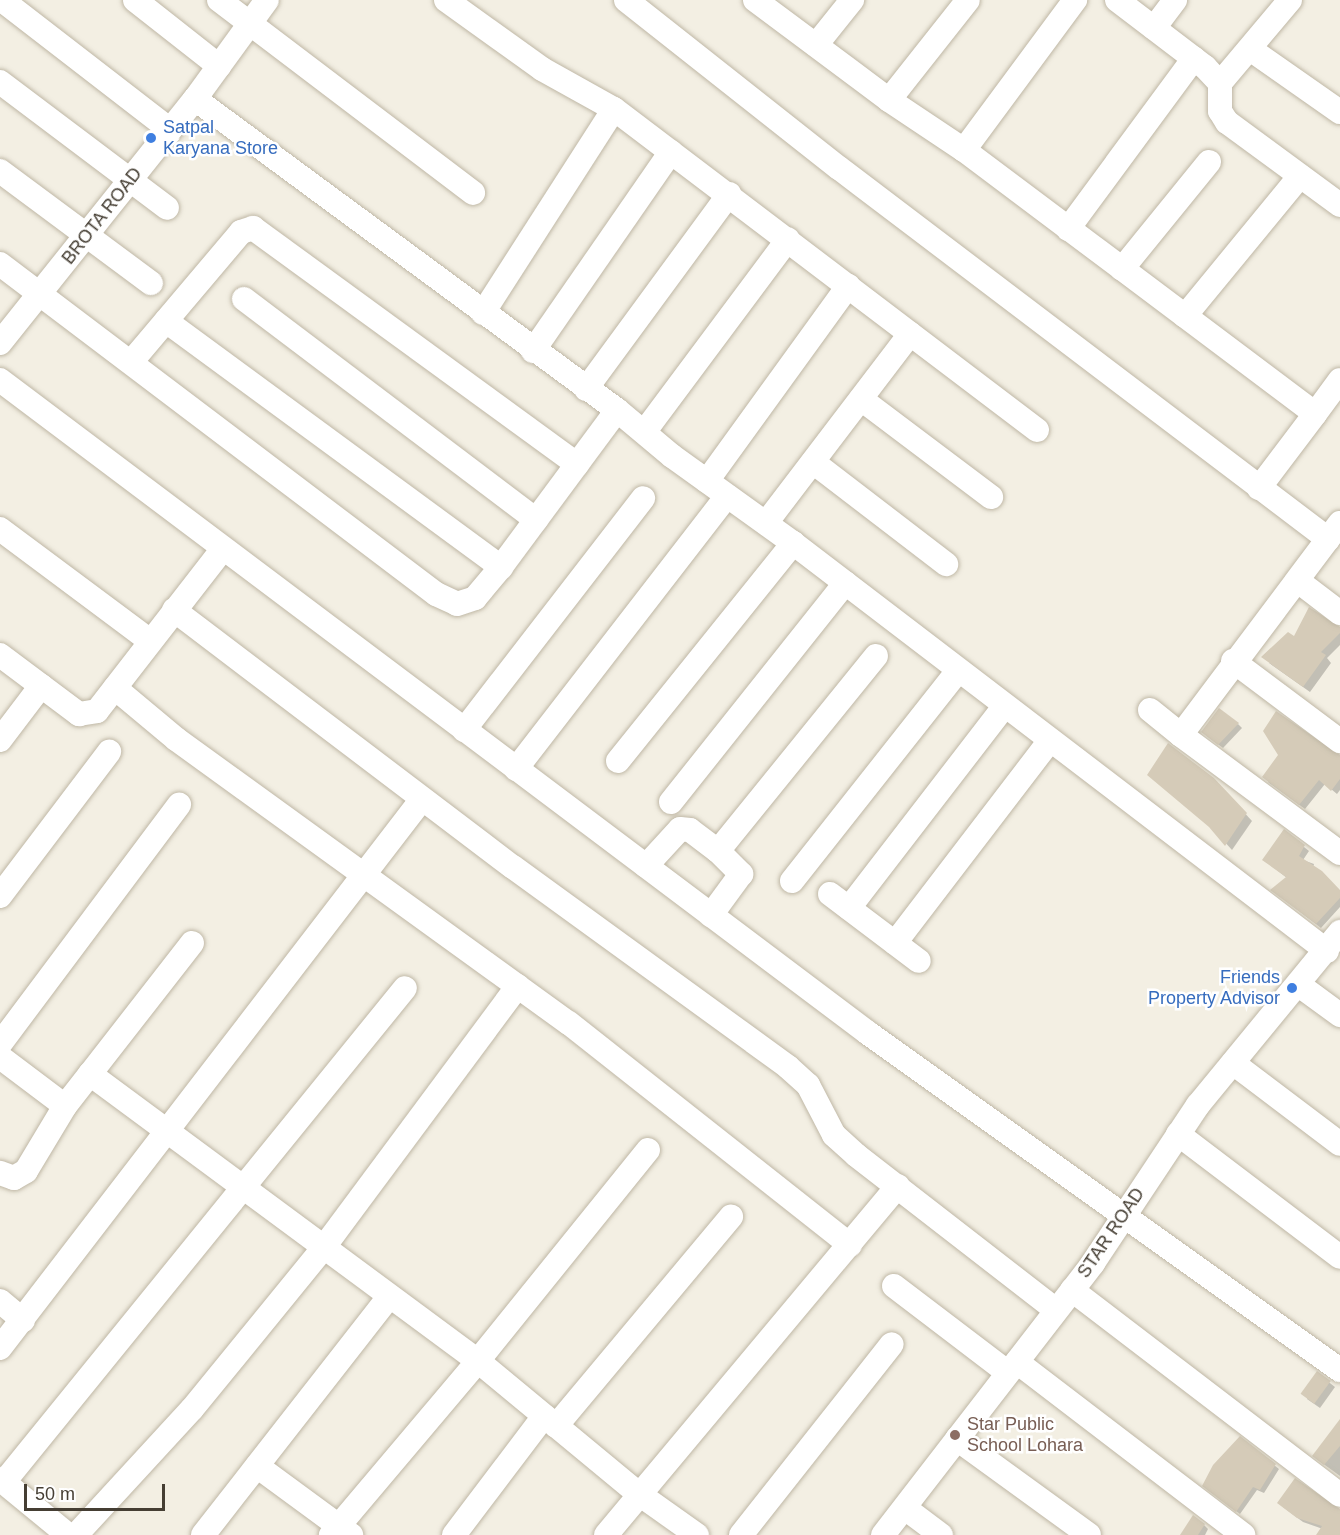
<!DOCTYPE html>
<html>
<head>
<meta charset="utf-8">
<style>
  body { margin:0 }
  #map { position:relative; width:1340px; height:1535px; overflow:hidden; background:#f3efe3; font-family:Helvetica,sans-serif }
  div>[style] { position:absolute }
  [style*='--x'] { left:calc(var(--x)*1px); top:calc(var(--y)*1px); width:calc(var(--w)*1px); rotate:calc(var(--a)*1deg) }
  .shadow>* { inset:0; background:#0003 }
  .building>* { inset:0; background:#d5cbb8; transform-origin:0 0 }
  .roads { filter:drop-shadow(0 0 2px #bfb7a5) drop-shadow(0 0 2px #bfb7a5) }
  .minor>* { height:24px; margin:-12px; padding:0 12px; transform-origin:12px; border-radius:12px; background:#fff }
  .dots>* { width:16px; height:16px; translate:-50% -50%; box-sizing:border-box; border:3px solid #fff; border-radius:50% }
  span { translate:-50% -50%; white-space:nowrap; text-align:center; line-height:1.15; -webkit-text-stroke:5px #fff; paint-order:stroke }
  .shop-label { font-size:18px; color:#366cbe }
  .left { translate:0 -50%; text-align:left }
  .right { translate:-100% -50%; text-align:right }
  .street-label { font-size:18px; color:#453e33 }
  .education-label { font-size:18px; color:#785e54 }
  .scale { position:absolute; left:24px; top:1484px; width:141px; height:27px; box-sizing:border-box; border:3px solid #453e33; border-top:0; padding-left:8px; font-size:18px; line-height:21px; white-space:nowrap; color:#453e33; -webkit-text-stroke:4px #fff; paint-order:stroke }
</style>
</head>
<body>
<div id="map">
  <div class="shadow">
    <div style="clip-path:polygon(1340px 627px,1340px 645px,1327px 658px,1331px 663px,1310px 692px,1269px 663px)"></div>
    <div style="clip-path:polygon(1238px 724px,1242px 728px,1223px 748px,1207px 736px)"></div>
    <div style="clip-path:polygon(1280px 756px,1340px 756px,1340px 790px,1337px 794px,1325px 784px,1305px 809px,1268px 782px)"></div>
    <div style="clip-path:polygon(1220px 786px,1252px 821px,1232px 850px,1214px 830px)"></div>
    <div style="clip-path:polygon(1284px 831px,1309px 851px,1303px 860px,1314px 864px,1307px 887px,1340px 892px,1340px 907px,1321px 928px,1277px 894px,1287px 878px,1264px 860px)"></div>
    <div style="clip-path:polygon(1317px 1373px,1335px 1387px,1320px 1408px,1307px 1399px)"></div>
    <div style="clip-path:polygon(1340px 1421px,1340px 1476px,1318px 1460px)"></div>
    <div style="clip-path:polygon(1240px 1438px,1279px 1469px,1264px 1493px,1257px 1490px,1240px 1514px,1208px 1490px)"></div>
    <div style="clip-path:polygon(1283px 1507px,1340px 1509px,1340px 1535px,1303px 1522px)"></div>
    <div style="clip-path:polygon(1204px 1525px,1208px 1529px,1205px 1535px,1181px 1535px)"></div>
  </div>
  <div class="building">
    <div style="clip-path:polygon(1309px 607px,1340px 627px,1340px 633px,1321px 652px,1326px 655px,1303px 687px,1261px 657px,1288px 632px,1294px 636px)"></div>
    <div style="clip-path:polygon(1219px 708px,1239px 723px,1218px 745px,1201px 732px)"></div>
    <div style="clip-path:polygon(1276px 711px,1340px 755px,1340px 779px,1331px 791px,1319px 780px,1299px 805px,1262px 777px,1278px 755px,1263px 731px)"></div>
    <div style="clip-path:polygon(1168px 743px,1214px 778px,1247px 813px,1225px 846px,1209px 827px,1147px 775px)"></div>
    <div style="clip-path:polygon(1284px 829px,1305px 845px,1299px 856px,1322px 871px,1340px 890px,1340px 898px,1316px 924px,1270px 890px,1286px 877px,1262px 860px)"></div>
    <div style="left:1317px;top:1371px;width:17px;height:28px;rotate:36deg"></div>
    <div style="clip-path:polygon(1340px 1419px,1340px 1446px,1324px 1465px,1312px 1456px)"></div>
    <div style="clip-path:polygon(1240px 1436px,1276px 1464px,1260px 1490px,1253px 1487px,1236px 1512px,1202px 1486px,1213px 1465px)"></div>
    <div style="clip-path:polygon(1295px 1478px,1340px 1509px,1340px 1535px,1316px 1535px,1322px 1526px,1297px 1518px,1277px 1503px)"></div>
    <div style="clip-path:polygon(1193px 1515px,1205px 1524px,1198px 1535px,1180px 1535px)"></div>
  </div>
  <div class="roads">
    <div class="minor">
      <div style="--x:2;--y:0;--w:211;--a:37.7"></div>
      <div style="--x:135;--y:0;--w:107;--a:38.2"></div>
      <div style="--x:219;--y:0;--w:319;--a:37.2"></div>
      <div style="--x:446;--y:0;--w:118;--a:35.7"></div>
      <div style="--x:542;--y:69;--w:82;--a:29.1"></div>
      <div style="--x:614;--y:109;--w:531;--a:37.19"></div>
      <div style="--x:626;--y:0;--w:271;--a:38.3"></div>
      <div style="--x:839;--y:168;--w:614;--a:37.19"></div>
      <div style="--x:755;--y:0;--w:167;--a:36.7"></div>
      <div style="--x:889;--y:100;--w:90;--a:33.7"></div>
      <div style="--x:964;--y:150;--w:439;--a:36.9"></div>
      <div style="--x:1315;--y:414;--w:93;--a:127.1"></div>
      <div style="--x:1117;--y:0;--w:111;--a:37.3"></div>
      <div style="--x:1205;--y:67;--w:22;--a:47"></div>
      <div style="--x:1290;--y:0;--w:109;--a:130.1"></div>
      <div style="--x:1220;--y:83;--w:28;--a:90"></div>
      <div style="--x:1220;--y:111;--w:13;--a:58"></div>
      <div style="--x:1227;--y:122;--w:140;--a:36.3"></div>
      <div style="--x:1154;--y:28;--w:35;--a:-53"></div>
      <div style="--x:816;--y:45;--w:58;--a:-51.3"></div>
      <div style="--x:1250;--y:49;--w:110;--a:35"></div>
      <div style="--x:0;--y:82;--w:209;--a:37"></div>
      <div style="--x:195;--y:99;--w:524;--a:36.39"></div>
      <div style="--x:617;--y:410;--w:72;--a:39.9"></div>
      <div style="--x:672;--y:456;--w:149;--a:35.7"></div>
      <div style="--x:793;--y:543;--w:672;--a:37.38"></div>
      <div style="--x:889;--y:100;--w:127;--a:-51.7"></div>
      <div style="--x:964;--y:150;--w:187;--a:-53.5"></div>
      <div style="--x:0;--y:171;--w:188;--a:36.6"></div>
      <div style="--x:1068;--y:229;--w:212;--a:-53.6"></div>
      <div style="--x:0;--y:264;--w:547;--a:37.12"></div>
      <div style="--x:436;--y:594;--w:23;--a:25"></div>
      <div style="--x:457;--y:604;--w:19;--a:-18"></div>
      <div style="--x:475;--y:598;--w:40;--a:-50"></div>
      <div style="--x:501;--y:567;--w:195;--a:-53.5"></div>
      <div style="--x:1122;--y:269;--w:138;--a:-50.9"></div>
      <div style="--x:244;--y:299;--w:366;--a:37.1"></div>
      <div style="--x:483;--y:313;--w:242;--a:-57.3"></div>
      <div style="--x:1185;--y:316;--w:181;--a:-50.6"></div>
      <div style="--x:166;--y:321;--w:416;--a:36.3"></div>
      <div style="--x:0;--y:343;--w:312;--a:-51.4"></div>
      <div style="--x:195;--y:99;--w:122;--a:-54"></div>
      <div style="--x:533;--y:351;--w:242;--a:-55.3"></div>
      <div style="--x:132;--y:361;--w:169;--a:-49.8"></div>
      <div style="--x:241;--y:232;--w:13;--a:-18"></div>
      <div style="--x:253;--y:228;--w:401;--a:36.1"></div>
      <div style="--x:0;--y:380;--w:1086;--a:36.95"></div>
      <div style="--x:868;--y:1033;--w:580;--a:35.53"></div>
      <div style="--x:586;--y:389;--w:242;--a:-53.7"></div>
      <div style="--x:861;--y:399;--w:163;--a:37"></div>
      <div style="--x:1315;--y:414;--w:42;--a:-53.7"></div>
      <div style="--x:645;--y:431;--w:239;--a:-53.3"></div>
      <div style="--x:813;--y:462;--w:168;--a:37.5"></div>
      <div style="--x:707;--y:481;--w:241;--a:-54.1"></div>
      <div style="--x:766;--y:523;--w:238;--a:-52.7"></div>
      <div style="--x:1340;--y:523;--w:265;--a:126.9"></div>
      <div style="--x:1181;--y:735;--w:198;--a:36.6"></div>
      <div style="--x:0;--y:529;--w:187;--a:36.7"></div>
      <div style="--x:1298;--y:581;--w:53;--a:37.3"></div>
      <div style="--x:174;--y:610;--w:425;--a:37.2"></div>
      <div style="--x:513;--y:867;--w:340;--a:36"></div>
      <div style="--x:788;--y:1067;--w:27;--a:42"></div>
      <div style="--x:808;--y:1085;--w:56;--a:62.5"></div>
      <div style="--x:834;--y:1135;--w:30;--a:42"></div>
      <div style="--x:856;--y:1155;--w:253;--a:37.8"></div>
      <div style="--x:0;--y:655;--w:99;--a:36.8"></div>
      <div style="--x:79;--y:714;--w:18;--a:-9"></div>
      <div style="--x:97;--y:711;--w:204;--a:-52.2"></div>
      <div style="--x:1233;--y:661;--w:134;--a:36.8"></div>
      <div style="--x:115;--y:688;--w:80;--a:39.9"></div>
      <div style="--x:176;--y:739;--w:485;--a:35.9"></div>
      <div style="--x:569;--y:1023;--w:358;--a:38.3"></div>
      <div style="--x:1150;--y:710;--w:40;--a:39"></div>
      <div style="--x:464;--y:730;--w:293;--a:-52.3"></div>
      <div style="--x:0;--y:740;--w:68;--a:-52.8"></div>
      <div style="--x:618;--y:761;--w:280;--a:-51.2"></div>
      <div style="--x:516;--y:769;--w:345;--a:-52.3"></div>
      <div style="--x:671;--y:802;--w:280;--a:-51.5"></div>
      <div style="--x:718;--y:851;--w:251;--a:-51"></div>
      <div style="--x:646;--y:866;--w:50;--a:-47.4"></div>
      <div style="--x:680;--y:829;--w:10;--a:6"></div>
      <div style="--x:690;--y:830;--w:35;--a:37"></div>
      <div style="--x:718;--y:851;--w:33;--a:45"></div>
      <div style="--x:741;--y:874;--w:51;--a:126.2"></div>
      <div style="--x:792;--y:881;--w:266;--a:-51.7"></div>
      <div style="--x:830;--y:894;--w:111;--a:37"></div>
      <div style="--x:0;--y:896;--w:181;--a:-52.9"></div>
      <div style="--x:849;--y:908;--w:254;--a:-52.4"></div>
      <div style="--x:895;--y:943;--w:255;--a:-52.6"></div>
      <div style="--x:1299;--y:985;--w:51;--a:36.2"></div>
      <div style="--x:0;--y:1044;--w:299;--a:-53.2"></div>
      <div style="--x:0;--y:1057;--w:81;--a:37"></div>
      <div style="--x:65;--y:1106;--w:76;--a:121"></div>
      <div style="--x:26;--y:1171;--w:14;--a:150"></div>
      <div style="--x:14;--y:1178;--w:15;--a:-160"></div>
      <div style="--x:1233;--y:1063;--w:134;--a:37.1"></div>
      <div style="--x:90;--y:1074;--w:166;--a:-52.1"></div>
      <div style="--x:65;--y:1106;--w:41;--a:-52"></div>
      <div style="--x:90;--y:1074;--w:483;--a:36.5"></div>
      <div style="--x:478;--y:1361;--w:228;--a:130.2"></div>
      <div style="--x:1178;--y:1134;--w:203;--a:37.2"></div>
      <div style="--x:648;--y:1150;--w:271;--a:128.9"></div>
      <div style="--x:478;--y:1361;--w:209;--a:39.6"></div>
      <div style="--x:639;--y:1494;--w:71;--a:35.3"></div>
      <div style="--x:894;--y:1286;--w:143;--a:37.3"></div>
      <div style="--x:1072;--y:1290;--w:337;--a:37.4"></div>
      <div style="--x:0;--y:1301;--w:30;--a:40"></div>
      <div style="--x:0;--y:1348;--w:692;--a:-52.45"></div>
      <div style="--x:1017;--y:1362;--w:285;--a:37.4"></div>
      <div style="--x:556;--y:1426;--w:273;--a:-50.1"></div>
      <div style="--x:957;--y:1439;--w:163;--a:36"></div>
      <div style="--x:257;--y:1466;--w:117;--a:36.3"></div>
      <div style="--x:0;--y:1479;--w:88;--a:39.5"></div>
      <div style="--x:4;--y:1482;--w:636;--a:-50.93"></div>
      <div style="--x:905;--y:1508;--w:45;--a:36.9"></div>
      <div style="--x:76;--y:1535;--w:171;--a:-47.4"></div>
      <div style="--x:192;--y:1409;--w:209;--a:-50.8"></div>
      <div style="--x:324;--y:1247;--w:325;--a:-53.4"></div>
      <div style="--x:203;--y:1535;--w:303;--a:-52"></div>
      <div style="--x:454;--y:1535;--w:149;--a:-52.9"></div>
      <div style="--x:606;--y:1535;--w:455;--a:-50.1"></div>
      <div style="--x:741;--y:1535;--w:243;--a:-51.7"></div>
      <div style="--x:883;--y:1535;--w:344;--a:-52.3"></div>
      <div style="--x:1093;--y:1263;--w:190;--a:-56.4"></div>
      <div style="--x:1198;--y:1105;--w:224;--a:-50.6"></div>
    </div>
  </div>
  <div class="dots">
    <div style="left:151px;top:138px;background:#3f7fe0"></div>
    <div style="left:1292px;top:988px;background:#3f7fe0"></div>
    <div style="left:955px;top:1435px;background:#8d6e63"></div>
  </div>
  <div class="shop-label">
    <span class="left" style="left:163px;top:138px">Satpal<br>Karyana Store</span>
    <span class="right" style="left:1280px;top:988px">Friends<br>Property Advisor</span>
  </div>
  <div class="street-label">
    <span style="left:102px;top:216px;rotate:-52deg">BROTA ROAD</span>
    <span style="left:1111px;top:1233px;rotate:-56deg">STAR ROAD</span>
  </div>
  <div class="education-label">
    <span class="left" style="left:967px;top:1435px">Star Public<br>School Lohara</span>
  </div>
  <div class="scale">50 m</div>
</div>
</body>
</html>
